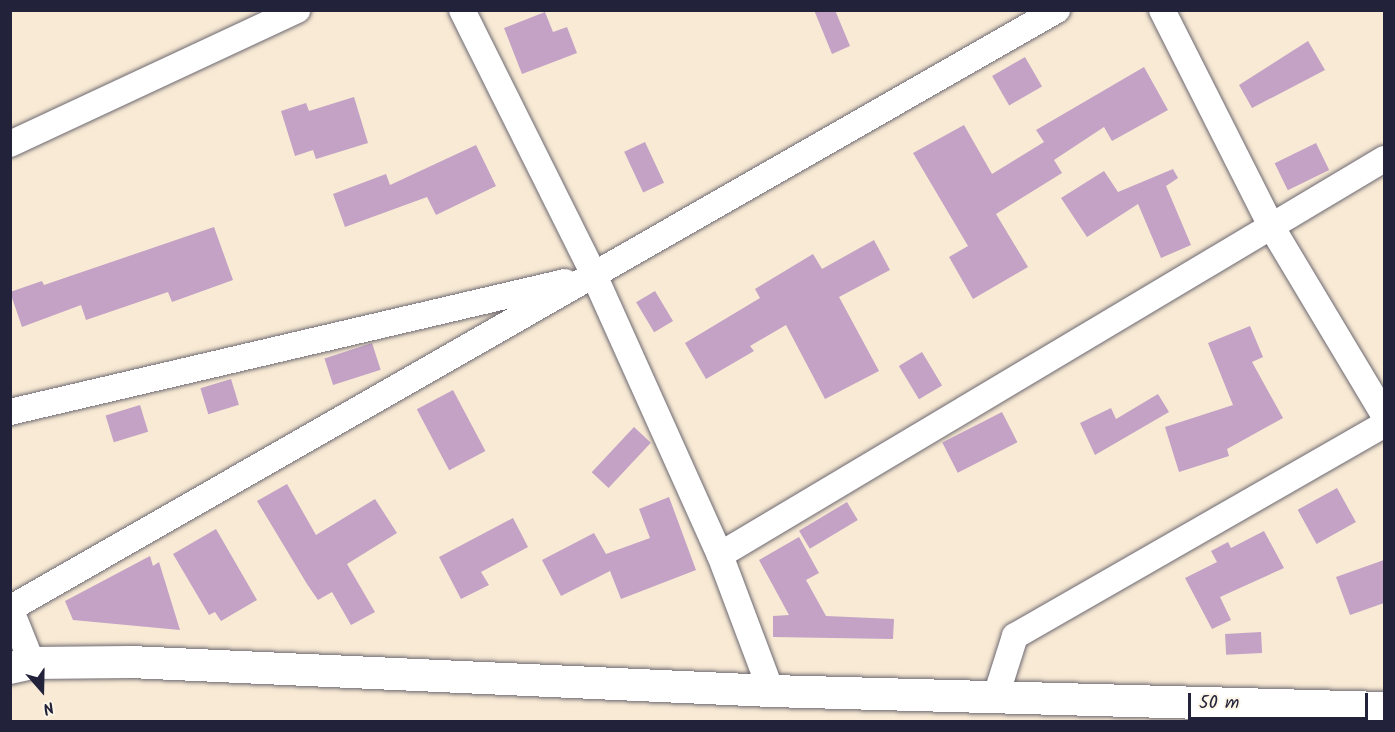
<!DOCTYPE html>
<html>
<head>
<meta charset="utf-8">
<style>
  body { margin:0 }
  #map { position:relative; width:1395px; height:732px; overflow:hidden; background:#f8ead4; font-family:Kalam,sans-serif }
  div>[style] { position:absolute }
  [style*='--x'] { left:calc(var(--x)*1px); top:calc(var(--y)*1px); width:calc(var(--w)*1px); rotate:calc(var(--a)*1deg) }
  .building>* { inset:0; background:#c3a2c6; transform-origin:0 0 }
  .roads { filter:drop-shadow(0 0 2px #6d6871) drop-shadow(0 0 2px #6d6871) }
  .minor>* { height:26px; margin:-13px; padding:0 13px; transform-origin:13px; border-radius:13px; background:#fff }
  .major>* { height:32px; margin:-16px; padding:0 16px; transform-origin:16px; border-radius:16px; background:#fff }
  span { translate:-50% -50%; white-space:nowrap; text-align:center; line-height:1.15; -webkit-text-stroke:4.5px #fcf5e5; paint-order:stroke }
  .frame { position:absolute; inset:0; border:12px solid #22223b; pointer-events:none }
  .north { position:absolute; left:12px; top:660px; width:60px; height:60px; -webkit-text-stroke:4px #fcf5e5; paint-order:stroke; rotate:160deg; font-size:16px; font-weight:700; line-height:24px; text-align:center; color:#22223b }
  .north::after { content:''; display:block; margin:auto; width:21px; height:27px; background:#22223b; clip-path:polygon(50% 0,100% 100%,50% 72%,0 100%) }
  .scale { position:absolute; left:1188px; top:693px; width:180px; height:27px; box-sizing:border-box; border:3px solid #22223b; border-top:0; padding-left:8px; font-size:18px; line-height:21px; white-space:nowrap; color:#22223b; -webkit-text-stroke:4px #fcf5e5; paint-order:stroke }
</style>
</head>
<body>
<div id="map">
  <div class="building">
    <div style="clip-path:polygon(814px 10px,835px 10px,850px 46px,832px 54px)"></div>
    <div style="clip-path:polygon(545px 12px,553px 32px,567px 27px,577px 53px,522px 74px,504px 28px)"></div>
    <div style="clip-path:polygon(1308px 41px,1325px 70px,1252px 108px,1239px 85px)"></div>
    <div style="left:1025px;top:57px;width:34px;height:38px;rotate:60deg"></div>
    <div style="clip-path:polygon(1144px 67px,1168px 110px,1112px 141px,1104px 127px,1054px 160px,1062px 173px,996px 214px,1028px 267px,973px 299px,949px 257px,968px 246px,913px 153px,964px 125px,992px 174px,1044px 142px,1036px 130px)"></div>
    <div style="clip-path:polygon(354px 97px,368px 143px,316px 159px,313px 150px,295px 156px,281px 111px,306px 103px,309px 111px)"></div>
    <div style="left:645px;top:142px;width:45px;height:23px;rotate:65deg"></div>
    <div style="left:1316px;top:143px;width:30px;height:46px;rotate:64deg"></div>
    <div style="clip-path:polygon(476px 145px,496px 186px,436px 215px,427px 197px,345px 227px,333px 194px,386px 174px,390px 185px)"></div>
    <div style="clip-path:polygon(1173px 169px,1178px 178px,1166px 186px,1191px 245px,1161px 258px,1138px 204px,1087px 237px,1061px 198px,1104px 171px,1118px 192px)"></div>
    <div style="clip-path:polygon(214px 227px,233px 280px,172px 302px,168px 292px,86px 320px,81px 305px,22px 327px,10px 292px,42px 281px,44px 285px)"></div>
    <div style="clip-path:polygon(874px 240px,890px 270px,839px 297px,879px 371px,825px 399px,786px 325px,750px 346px,754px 351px,706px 379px,685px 343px,760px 298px,755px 289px,813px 254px,822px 269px)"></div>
    <div style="left:655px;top:291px;width:35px;height:22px;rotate:59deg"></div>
    <div style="clip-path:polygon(1250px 326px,1263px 357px,1252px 362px,1283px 418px,1227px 449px,1229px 456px,1179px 472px,1165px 427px,1233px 405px,1208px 343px)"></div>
    <div style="left:372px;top:343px;width:28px;height:50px;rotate:72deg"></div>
    <div style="left:922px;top:352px;width:39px;height:27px;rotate:59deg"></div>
    <div style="left:231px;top:379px;width:27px;height:32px;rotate:73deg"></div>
    <div style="left:453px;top:390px;width:69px;height:41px;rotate:62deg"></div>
    <div style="clip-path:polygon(1158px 394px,1169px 412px,1095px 455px,1080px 423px,1111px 408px,1116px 419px)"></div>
    <div style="left:140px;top:405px;width:28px;height:36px;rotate:73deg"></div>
    <div style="left:1002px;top:412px;width:34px;height:67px;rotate:63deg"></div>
    <div style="left:634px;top:427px;width:23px;height:62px;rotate:43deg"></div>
    <div style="clip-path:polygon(287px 484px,316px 535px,375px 499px,397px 533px,347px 564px,375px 612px,351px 625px,332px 592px,318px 600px,307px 584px,257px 501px)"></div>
    <div style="left:1337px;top:488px;width:39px;height:45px;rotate:61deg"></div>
    <div style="clip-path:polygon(669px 497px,696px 570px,621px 599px,610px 571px,561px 596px,542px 560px,594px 533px,606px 554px,650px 538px,639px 509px)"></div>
    <div style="left:847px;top:502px;width:21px;height:56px;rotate:59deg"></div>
    <div style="clip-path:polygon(513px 518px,528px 547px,481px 572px,489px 585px,461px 599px,439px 557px)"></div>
    <div style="clip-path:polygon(216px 529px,257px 600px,221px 621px,215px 612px,209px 615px,173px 554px)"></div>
    <div style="clip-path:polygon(1264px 531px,1284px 568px,1220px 597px,1231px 620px,1212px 629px,1185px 578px,1217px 562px,1211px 551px,1228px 542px,1231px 548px)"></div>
    <div style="clip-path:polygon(799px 537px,819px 573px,806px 580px,826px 616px,894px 619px,893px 639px,773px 637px,773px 616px,789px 615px,759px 560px)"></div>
    <div style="clip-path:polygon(150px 556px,153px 566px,159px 562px,180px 630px,73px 620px,65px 601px)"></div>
    <div style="clip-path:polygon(1384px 560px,1384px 603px,1350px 615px,1336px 577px)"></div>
    <div style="left:1261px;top:632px;width:21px;height:36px;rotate:87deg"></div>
  </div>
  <div class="roads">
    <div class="minor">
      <div style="--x:462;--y:10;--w:296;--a:63.5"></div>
      <div style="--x:594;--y:275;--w:307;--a:65.8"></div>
      <div style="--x:720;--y:555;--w:145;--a:69.4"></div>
      <div style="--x:1162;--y:10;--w:242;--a:63.2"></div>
      <div style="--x:1271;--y:226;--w:220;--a:59.1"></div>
      <div style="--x:10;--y:144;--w:317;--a:-25"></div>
      <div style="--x:10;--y:412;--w:570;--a:-13.18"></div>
      <div style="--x:720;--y:555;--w:773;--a:-30.81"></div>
      <div style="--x:10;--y:608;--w:59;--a:68.2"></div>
      <div style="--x:11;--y:608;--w:1205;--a:-29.76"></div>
      <div style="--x:995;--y:699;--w:66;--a:-72.4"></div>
      <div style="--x:1015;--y:636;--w:425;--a:-29.8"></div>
    </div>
    <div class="major">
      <div style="--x:10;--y:668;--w:23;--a:-13"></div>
      <div style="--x:32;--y:663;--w:98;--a:-0.6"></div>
      <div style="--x:130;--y:662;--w:642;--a:2.59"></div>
      <div style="--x:771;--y:691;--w:613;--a:1.59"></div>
    </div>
  </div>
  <div class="frame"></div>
  <div class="north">N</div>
  <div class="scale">50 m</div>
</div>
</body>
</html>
